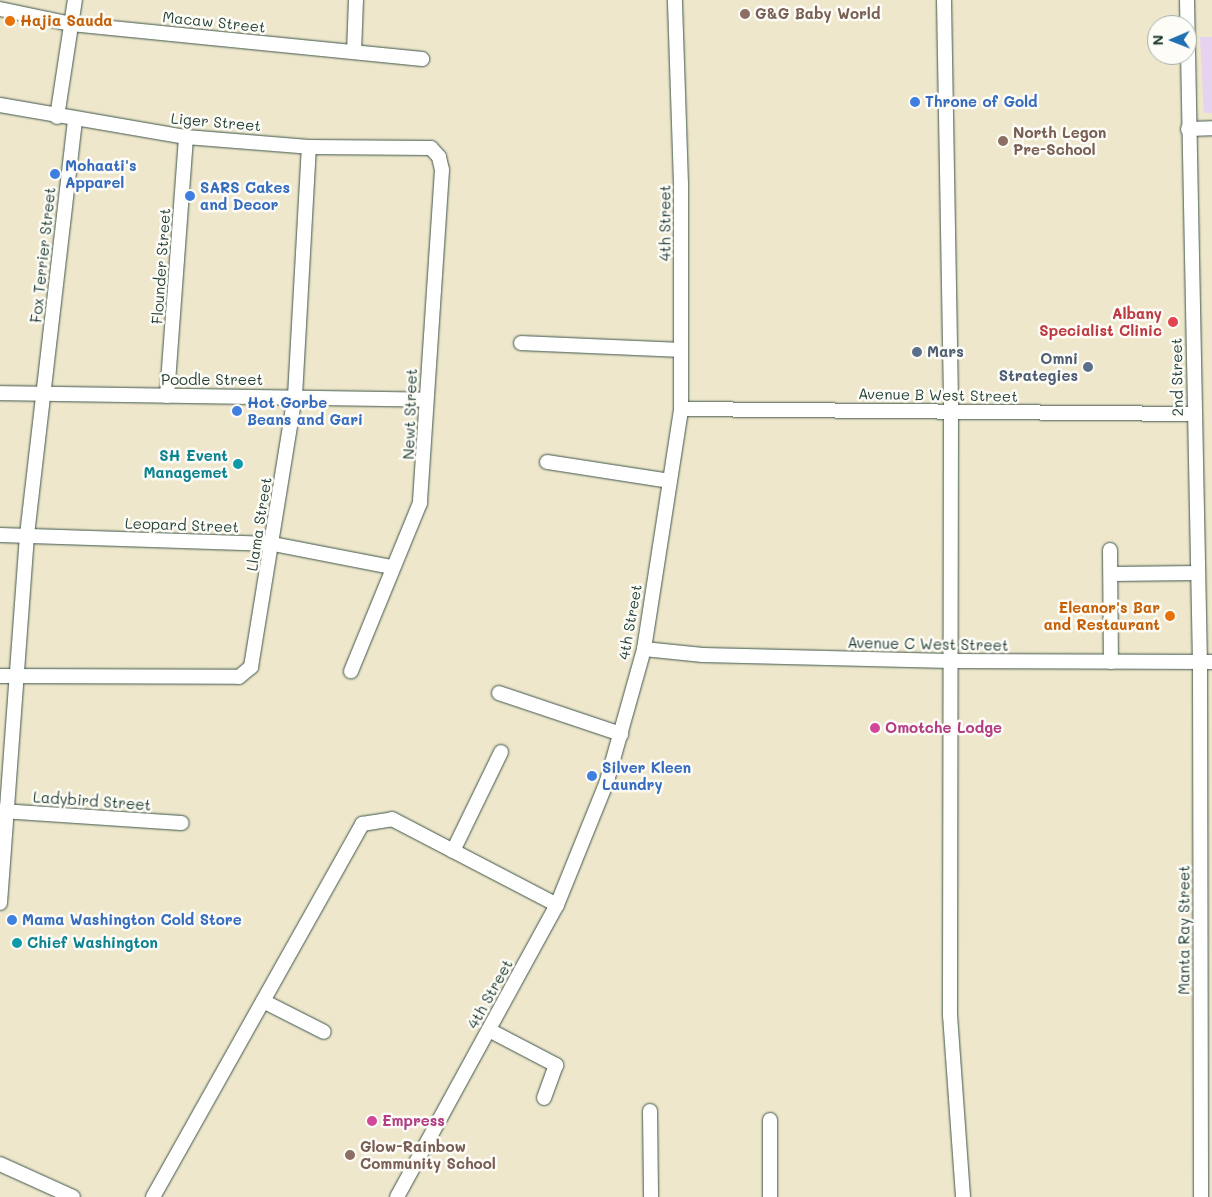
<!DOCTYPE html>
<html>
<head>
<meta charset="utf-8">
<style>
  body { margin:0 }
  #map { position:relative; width:1212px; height:1197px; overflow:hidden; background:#eee7cb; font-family:Mali,sans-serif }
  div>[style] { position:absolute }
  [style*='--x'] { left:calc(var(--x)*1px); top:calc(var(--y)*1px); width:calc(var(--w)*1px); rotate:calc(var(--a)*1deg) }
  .built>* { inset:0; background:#e6d3f0 }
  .roads { filter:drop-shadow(0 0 1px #3e564b) drop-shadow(0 0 1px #3e564b) }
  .street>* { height:14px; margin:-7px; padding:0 7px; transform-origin:7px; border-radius:7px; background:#fff }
  .dots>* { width:14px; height:14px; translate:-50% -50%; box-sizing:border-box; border:2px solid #fdfcf7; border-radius:50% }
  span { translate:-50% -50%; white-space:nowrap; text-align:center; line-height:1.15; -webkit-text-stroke:5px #fdfcf7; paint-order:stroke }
  .education-label { font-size:15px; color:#785e54; font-weight:700 }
  .left { translate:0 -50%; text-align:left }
  .food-label { font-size:15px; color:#c56008; font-weight:700 }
  .right { translate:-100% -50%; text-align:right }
  .street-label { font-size:15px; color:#1f3d34 }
  .shop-label { font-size:15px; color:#366cbe; font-weight:700 }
  .health-label { font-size:15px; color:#be3a42; font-weight:700 }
  .service-label { font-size:15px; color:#4e5e75; font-weight:700 }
  .culture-label { font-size:15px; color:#0d838f; font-weight:700 }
  .hotel-label { font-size:15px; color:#b23c85; font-weight:700 }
  .north { position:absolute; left:1147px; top:15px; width:50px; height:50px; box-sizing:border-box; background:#fdfcf7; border:1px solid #a4b0a9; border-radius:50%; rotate:269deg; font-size:14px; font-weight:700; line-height:20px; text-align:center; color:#1f3d34 }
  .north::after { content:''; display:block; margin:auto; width:18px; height:22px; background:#1f6fb2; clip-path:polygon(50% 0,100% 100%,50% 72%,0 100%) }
</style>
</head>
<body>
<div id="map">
  <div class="built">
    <div style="clip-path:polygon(1200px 37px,1212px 37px,1212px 113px,1204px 113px)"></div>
  </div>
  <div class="roads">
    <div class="street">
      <div style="--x:944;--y:0;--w:412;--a:89"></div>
      <div style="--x:951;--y:412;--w:603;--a:90.1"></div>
      <div style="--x:950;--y:1015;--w:182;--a:85.9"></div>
      <div style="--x:1187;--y:0;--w:662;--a:88.88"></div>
      <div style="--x:1200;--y:662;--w:535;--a:89.89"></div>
      <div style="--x:0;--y:9;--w:73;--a:11.9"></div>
      <div style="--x:71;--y:24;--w:353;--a:5.7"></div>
      <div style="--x:354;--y:52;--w:52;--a:-87.8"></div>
      <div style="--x:0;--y:105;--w:189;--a:9.8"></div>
      <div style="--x:186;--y:137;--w:123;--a:4.6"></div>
      <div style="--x:309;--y:147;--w:122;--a:0.5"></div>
      <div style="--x:431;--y:148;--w:12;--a:48"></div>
      <div style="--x:439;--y:157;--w:13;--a:77"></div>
      <div style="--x:442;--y:170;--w:334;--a:93.8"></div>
      <div style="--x:420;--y:503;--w:182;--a:112.3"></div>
      <div style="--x:57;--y:117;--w:118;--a:-81.3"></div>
      <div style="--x:1188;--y:129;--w:24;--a:-2"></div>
      <div style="--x:521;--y:343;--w:160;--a:2.5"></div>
      <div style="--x:0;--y:393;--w:425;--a:0.9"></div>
      <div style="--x:167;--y:396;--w:260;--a:-85.8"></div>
      <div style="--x:681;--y:409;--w:513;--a:0.56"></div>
      <div style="--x:547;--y:462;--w:124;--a:8.8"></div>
      <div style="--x:0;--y:535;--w:273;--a:1.9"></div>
      <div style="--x:273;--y:544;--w:120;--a:11"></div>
      <div style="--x:1110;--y:550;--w:112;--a:89.5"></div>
      <div style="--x:1111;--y:574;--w:87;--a:-0.7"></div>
      <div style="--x:644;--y:649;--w:59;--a:5.8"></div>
      <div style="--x:703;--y:655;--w:247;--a:1.4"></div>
      <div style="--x:950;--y:661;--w:262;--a:0.2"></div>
      <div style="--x:0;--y:676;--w:239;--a:0.2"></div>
      <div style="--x:239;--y:677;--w:16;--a:-40"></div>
      <div style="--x:251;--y:667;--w:275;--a:-80.8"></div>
      <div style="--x:295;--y:396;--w:249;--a:-86.8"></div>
      <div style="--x:499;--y:693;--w:129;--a:18.6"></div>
      <div style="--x:1;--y:811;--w:181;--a:3.8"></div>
      <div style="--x:453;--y:851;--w:110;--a:-64.1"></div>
      <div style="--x:0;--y:903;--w:369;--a:-85.8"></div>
      <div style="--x:27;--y:535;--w:419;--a:-83.4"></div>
      <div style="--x:263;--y:1001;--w:68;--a:26.9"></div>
      <div style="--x:489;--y:1030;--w:76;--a:27.6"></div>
      <div style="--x:556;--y:1065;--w:35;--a:110"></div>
      <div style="--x:650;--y:1111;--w:86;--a:89.3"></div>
      <div style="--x:0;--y:1164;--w:80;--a:24.3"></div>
      <div style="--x:153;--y:1197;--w:428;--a:-60.7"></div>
      <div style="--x:362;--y:824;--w:30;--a:-9"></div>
      <div style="--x:392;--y:819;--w:186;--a:27.5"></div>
      <div style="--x:397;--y:1197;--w:333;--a:-61.3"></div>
      <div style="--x:557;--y:905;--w:134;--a:-68"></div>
      <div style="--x:607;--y:781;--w:137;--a:-74.3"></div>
      <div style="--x:644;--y:649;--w:243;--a:-81.2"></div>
      <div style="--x:681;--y:409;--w:225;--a:-90"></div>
      <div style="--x:681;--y:184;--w:184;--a:-91.9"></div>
      <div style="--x:770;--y:1197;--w:77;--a:-90"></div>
    </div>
  </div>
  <div class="dots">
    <div style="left:745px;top:14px;background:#8d6e63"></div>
    <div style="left:10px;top:21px;background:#e8710a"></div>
    <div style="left:915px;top:102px;background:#3f7fe0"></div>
    <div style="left:1003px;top:141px;background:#8d6e63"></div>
    <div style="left:55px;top:174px;background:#3f7fe0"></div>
    <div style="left:190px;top:196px;background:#3f7fe0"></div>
    <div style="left:1173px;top:322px;background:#e0444e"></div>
    <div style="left:917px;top:352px;background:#5c6f8a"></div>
    <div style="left:1088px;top:367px;background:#5c6f8a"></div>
    <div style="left:237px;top:411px;background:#3f7fe0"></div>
    <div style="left:238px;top:464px;background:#0f9aa8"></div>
    <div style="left:1170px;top:616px;background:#e8710a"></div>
    <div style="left:875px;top:728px;background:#d1479c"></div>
    <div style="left:592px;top:776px;background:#3f7fe0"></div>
    <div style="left:12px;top:920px;background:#3f7fe0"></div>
    <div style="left:17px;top:943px;background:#0f9aa8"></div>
    <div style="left:372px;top:1121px;background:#d1479c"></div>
    <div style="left:350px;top:1155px;background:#8d6e63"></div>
  </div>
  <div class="education-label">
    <span class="left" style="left:755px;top:14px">G&amp;G Baby World</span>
    <span class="left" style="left:1013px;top:141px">North Legon<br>Pre-School</span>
    <span class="left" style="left:360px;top:1155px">Glow-Rainbow<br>Community School</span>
  </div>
  <div class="food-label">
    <span class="left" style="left:20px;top:21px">Hajia Sauda</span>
    <span class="right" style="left:1160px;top:616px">Eleanor's Bar<br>and Restaurant</span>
  </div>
  <div class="street-label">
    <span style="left:214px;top:22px;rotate:6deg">Macaw Street</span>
    <span style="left:216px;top:122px;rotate:5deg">Liger Street</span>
    <span style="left:665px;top:223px;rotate:-90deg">4th Street</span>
    <span style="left:43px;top:255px;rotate:-84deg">Fox Terrier Street</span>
    <span style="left:161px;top:266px;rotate:-86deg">Flounder Street</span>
    <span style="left:1177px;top:377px;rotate:-91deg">2nd Street</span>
    <span style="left:212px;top:380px">Poodle Street</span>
    <span style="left:938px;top:395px;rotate:1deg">Avenue B West Street</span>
    <span style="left:410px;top:414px;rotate:-88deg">Newt Street</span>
    <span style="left:259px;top:524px;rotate:-81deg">Llama Street</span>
    <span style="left:182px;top:525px;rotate:2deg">Leopard Street</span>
    <span style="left:630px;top:622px;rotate:-80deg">4th Street</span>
    <span style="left:928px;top:644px;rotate:1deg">Avenue C West Street</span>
    <span style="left:92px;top:801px;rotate:4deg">Ladybird Street</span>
    <span style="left:1184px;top:930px;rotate:-90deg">Manta Ray Street</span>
    <span style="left:490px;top:994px;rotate:-61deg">4th Street</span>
  </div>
  <div class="shop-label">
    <span class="left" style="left:925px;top:102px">Throne of Gold</span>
    <span class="left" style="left:65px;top:174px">Mohaati's<br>Apparel</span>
    <span class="left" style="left:200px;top:196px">SARS Cakes<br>and Decor</span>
    <span class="left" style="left:247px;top:411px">Hot Gorbe<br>Beans and Gari</span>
    <span class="left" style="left:602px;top:776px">Silver Kleen<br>Laundry</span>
    <span class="left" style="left:22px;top:920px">Mama Washington Cold Store</span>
  </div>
  <div class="health-label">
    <span class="right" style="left:1162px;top:322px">Albany<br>Specialist Clinic</span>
  </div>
  <div class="service-label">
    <span class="left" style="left:927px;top:352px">Mars</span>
    <span class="right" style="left:1078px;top:367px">Omni<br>Strategies</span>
  </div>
  <div class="culture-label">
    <span class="right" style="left:228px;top:464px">SH Event<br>Managemet</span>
    <span class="left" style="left:27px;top:943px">Chief Washington</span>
  </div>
  <div class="hotel-label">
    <span class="left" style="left:885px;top:728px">Omotche Lodge</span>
    <span class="left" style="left:382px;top:1121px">Empress</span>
  </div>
  <div class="north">N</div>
</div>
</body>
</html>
